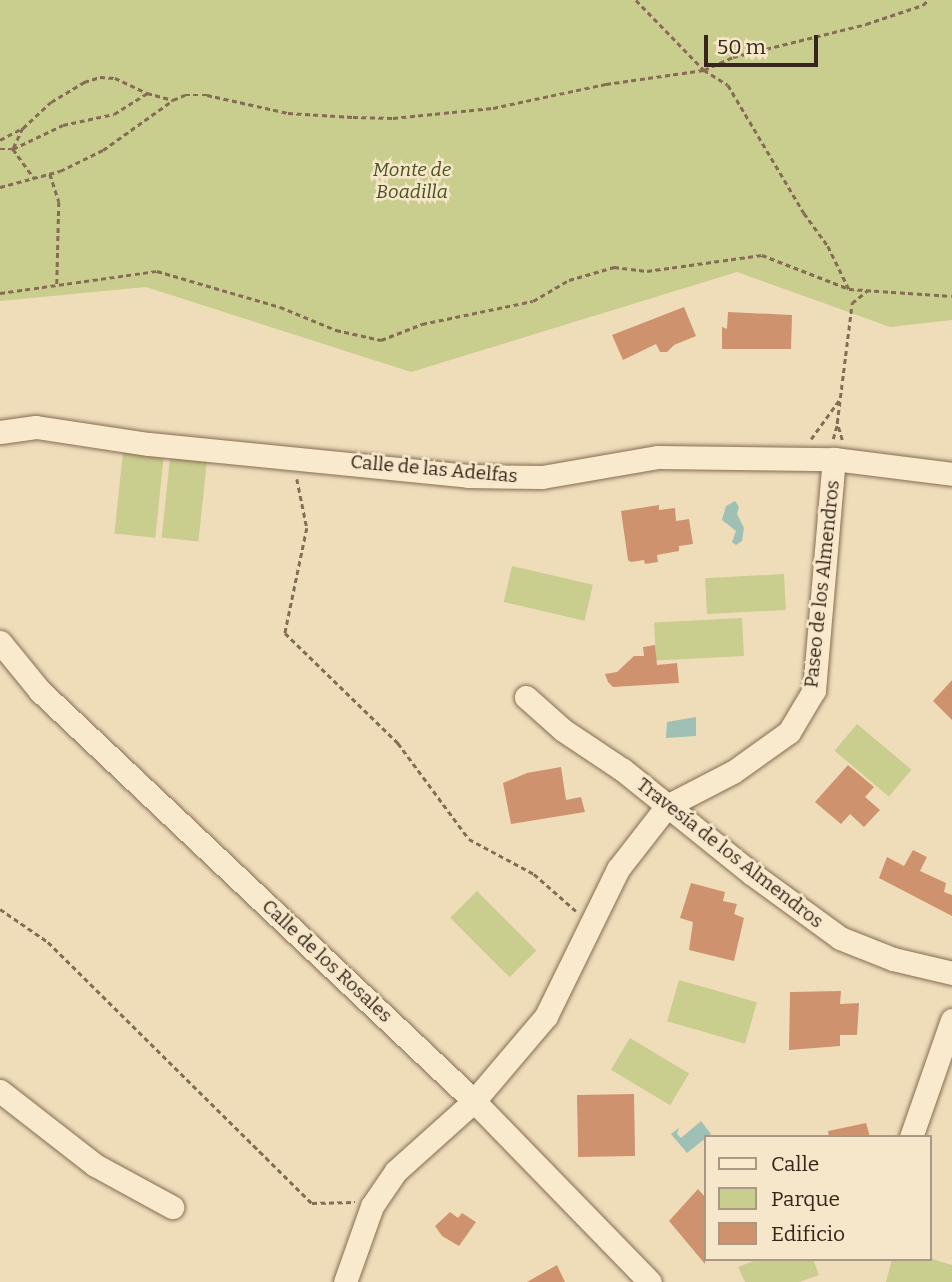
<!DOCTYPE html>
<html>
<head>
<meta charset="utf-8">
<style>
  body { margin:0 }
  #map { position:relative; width:952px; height:1282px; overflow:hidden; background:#efddba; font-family:Bitter,serif }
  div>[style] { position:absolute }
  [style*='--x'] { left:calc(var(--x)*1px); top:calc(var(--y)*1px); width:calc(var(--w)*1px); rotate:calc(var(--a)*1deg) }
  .green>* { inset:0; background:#c9cd8e; transform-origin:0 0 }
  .water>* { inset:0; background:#9fc0b4 }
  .building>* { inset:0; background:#cf926e; transform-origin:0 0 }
  .path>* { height:2.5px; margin-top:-1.25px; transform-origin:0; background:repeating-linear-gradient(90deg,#866c54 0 5px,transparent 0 8.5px) }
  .roads { filter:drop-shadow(0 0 2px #866c54) drop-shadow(0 0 2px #866c54) }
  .minor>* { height:23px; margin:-11.5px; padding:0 11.5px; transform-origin:11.5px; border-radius:11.5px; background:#faeacd }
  span { translate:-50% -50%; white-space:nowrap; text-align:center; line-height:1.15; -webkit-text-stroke:5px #f7e7ca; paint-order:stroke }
  .park-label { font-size:19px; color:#48521f; font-style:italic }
  .street-label { font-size:19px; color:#35251a }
  .legend { position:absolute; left:704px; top:1135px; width:228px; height:126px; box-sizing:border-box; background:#f7e7ca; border:2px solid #a99984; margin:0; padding:9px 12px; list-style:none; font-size:21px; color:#35251a }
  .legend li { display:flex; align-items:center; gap:14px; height:35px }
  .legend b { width:35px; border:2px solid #a99984 }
  .scale { position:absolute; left:704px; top:35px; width:114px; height:32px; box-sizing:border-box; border:4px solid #35251a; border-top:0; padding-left:9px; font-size:21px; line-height:24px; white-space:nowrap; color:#35251a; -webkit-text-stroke:5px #f7e7ca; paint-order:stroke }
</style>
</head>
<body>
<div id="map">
  <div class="green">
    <div style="clip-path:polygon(0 0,952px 0,952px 320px,890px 327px,737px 272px,411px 372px,146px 287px,0 301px)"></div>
    <div style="left:123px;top:452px;width:41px;height:82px;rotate:6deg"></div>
    <div style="left:170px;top:458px;width:37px;height:80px;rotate:6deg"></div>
    <div style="left:512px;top:566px;width:83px;height:37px;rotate:13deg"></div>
    <div style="left:784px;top:574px;width:36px;height:79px;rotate:87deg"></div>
    <div style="left:742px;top:618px;width:38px;height:88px;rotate:87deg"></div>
    <div style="left:857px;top:724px;width:71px;height:35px;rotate:40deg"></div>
    <div style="left:477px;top:891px;width:84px;height:38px;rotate:45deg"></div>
    <div style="left:679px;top:980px;width:81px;height:43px;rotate:16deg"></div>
    <div style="left:630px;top:1038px;width:69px;height:37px;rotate:31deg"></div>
    <div style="clip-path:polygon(929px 1258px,952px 1265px,952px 1282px,886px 1282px,892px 1259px)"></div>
    <div style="clip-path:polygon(759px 1259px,813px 1259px,819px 1275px,799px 1282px,745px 1282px,738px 1267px)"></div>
  </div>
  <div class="water">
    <div style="clip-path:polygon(735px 501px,739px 507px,737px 514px,744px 528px,742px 541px,736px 545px,732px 542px,736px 531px,722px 520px,726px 506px)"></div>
    <div style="clip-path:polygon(696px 717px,696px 736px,666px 738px,667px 722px)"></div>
    <div style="clip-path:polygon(701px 1121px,711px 1134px,687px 1153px,671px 1134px,679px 1128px,677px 1134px,681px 1138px)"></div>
  </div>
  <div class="building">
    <div style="clip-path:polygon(684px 307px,696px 336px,674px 345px,667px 352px,660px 352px,656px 344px,623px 360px,612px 335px)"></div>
    <div style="clip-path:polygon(728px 312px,792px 315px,791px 349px,722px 349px,722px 327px,727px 329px)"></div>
    <div style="clip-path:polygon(659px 505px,659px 510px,675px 508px,676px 521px,689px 519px,693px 544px,679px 546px,679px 551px,657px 555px,658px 562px,645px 564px,644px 560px,631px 562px,628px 560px,621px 511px)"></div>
    <div style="clip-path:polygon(655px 645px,657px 665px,677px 663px,679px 683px,613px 687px,608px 682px,605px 674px,617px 672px,634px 656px,644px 656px,643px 647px)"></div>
    <div style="clip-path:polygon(952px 680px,952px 720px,933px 701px)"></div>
    <div style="clip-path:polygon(848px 765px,874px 787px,865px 797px,880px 810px,864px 827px,850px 814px,841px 824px,815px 802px)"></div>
    <div style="clip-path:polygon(561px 767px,566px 800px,581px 797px,585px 812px,511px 824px,503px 783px,527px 773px)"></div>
    <div style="clip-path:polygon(913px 850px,927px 857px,920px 871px,946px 883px,944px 892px,952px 895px,952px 916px,879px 878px,887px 857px,904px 866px)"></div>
    <div style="clip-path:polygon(691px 883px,725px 892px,723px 901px,737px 904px,734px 914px,744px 918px,734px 961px,689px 950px,693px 922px,680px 918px)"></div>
    <div style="clip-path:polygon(841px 991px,840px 1004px,859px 1003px,857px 1035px,840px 1035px,840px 1046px,789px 1050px,790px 992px)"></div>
    <div style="left:634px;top:1094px;width:62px;height:57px;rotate:89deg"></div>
    <div style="clip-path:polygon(866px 1123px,870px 1137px,829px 1137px,828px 1131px)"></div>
    <div style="clip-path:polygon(698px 1189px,705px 1197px,705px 1264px,669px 1221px)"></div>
    <div style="clip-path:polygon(450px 1212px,458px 1218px,462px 1213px,476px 1222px,459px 1246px,442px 1236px,435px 1226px)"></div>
    <div style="clip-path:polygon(557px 1265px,565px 1282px,527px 1282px)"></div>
  </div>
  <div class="path">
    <div style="--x:636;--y:0;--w:98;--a:45.8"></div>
    <div style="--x:704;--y:70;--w:28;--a:32"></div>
    <div style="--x:728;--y:85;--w:149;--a:59.3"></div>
    <div style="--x:804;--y:213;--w:41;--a:54"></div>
    <div style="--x:828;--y:246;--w:48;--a:64"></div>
    <div style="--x:23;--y:128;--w:23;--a:115"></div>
    <div style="--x:13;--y:149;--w:36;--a:54"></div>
    <div style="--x:0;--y:140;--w:26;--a:-28"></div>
    <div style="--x:23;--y:128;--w:38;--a:-43"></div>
    <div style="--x:51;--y:102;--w:39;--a:-31"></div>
    <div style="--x:84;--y:82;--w:17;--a:-17"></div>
    <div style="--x:100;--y:77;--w:15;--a:4"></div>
    <div style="--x:115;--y:78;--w:35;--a:25"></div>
    <div style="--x:147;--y:93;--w:27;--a:15"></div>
    <div style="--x:0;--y:149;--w:13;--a:0"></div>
    <div style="--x:13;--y:149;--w:55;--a:-25.6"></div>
    <div style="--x:63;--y:125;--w:52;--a:-12.2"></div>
    <div style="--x:114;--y:114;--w:39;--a:-32"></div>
    <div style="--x:50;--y:174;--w:29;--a:72"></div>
    <div style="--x:59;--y:202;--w:83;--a:91.4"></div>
    <div style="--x:0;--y:187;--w:62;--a:-14.9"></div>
    <div style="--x:60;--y:171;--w:48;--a:-26"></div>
    <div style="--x:103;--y:150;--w:86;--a:-35.5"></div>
    <div style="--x:173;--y:100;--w:13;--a:-23"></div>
    <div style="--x:185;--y:95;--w:22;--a:0"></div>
    <div style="--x:207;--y:95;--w:83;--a:12.5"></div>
    <div style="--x:288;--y:113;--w:65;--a:3.5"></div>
    <div style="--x:353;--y:117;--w:40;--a:1.4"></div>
    <div style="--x:393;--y:118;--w:100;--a:-5.7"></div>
    <div style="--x:493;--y:108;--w:116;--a:-12"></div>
    <div style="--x:606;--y:84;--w:99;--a:-8.1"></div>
    <div style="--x:704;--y:70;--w:32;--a:-24"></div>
    <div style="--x:733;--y:57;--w:137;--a:-13.9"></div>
    <div style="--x:866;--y:24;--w:60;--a:-18.4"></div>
    <div style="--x:923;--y:5;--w:7;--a:-45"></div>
    <div style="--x:0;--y:293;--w:159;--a:-8"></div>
    <div style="--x:157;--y:271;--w:128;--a:16.3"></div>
    <div style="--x:280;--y:307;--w:61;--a:22.3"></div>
    <div style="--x:336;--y:330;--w:46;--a:12.5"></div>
    <div style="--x:381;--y:340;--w:44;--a:-21.3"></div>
    <div style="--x:422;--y:324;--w:113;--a:-11.7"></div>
    <div style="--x:533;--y:301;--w:42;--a:-30.3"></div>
    <div style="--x:569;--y:280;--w:47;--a:-16.1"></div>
    <div style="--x:614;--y:267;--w:33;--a:7"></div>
    <div style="--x:647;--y:271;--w:116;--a:-7.9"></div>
    <div style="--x:762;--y:255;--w:93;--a:21.3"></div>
    <div style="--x:849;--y:289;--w:103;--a:3.9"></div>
    <div style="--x:811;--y:439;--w:49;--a:-54.1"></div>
    <div style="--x:833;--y:439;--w:15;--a:-74"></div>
    <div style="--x:842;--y:440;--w:18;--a:-106"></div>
    <div style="--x:837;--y:423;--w:121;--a:-82.9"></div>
    <div style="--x:852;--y:303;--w:19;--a:-39"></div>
    <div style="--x:297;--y:479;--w:50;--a:78.5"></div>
    <div style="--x:307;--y:528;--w:107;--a:101.8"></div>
    <div style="--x:285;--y:633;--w:158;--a:44.2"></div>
    <div style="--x:398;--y:743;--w:119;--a:53.5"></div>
    <div style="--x:469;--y:839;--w:74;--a:28.3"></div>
    <div style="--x:534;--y:874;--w:56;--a:41.4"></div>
    <div style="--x:0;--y:909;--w:58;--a:34.5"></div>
    <div style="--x:48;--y:942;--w:371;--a:44.7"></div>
    <div style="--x:312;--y:1203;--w:43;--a:-1.3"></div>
  </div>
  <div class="roads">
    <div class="minor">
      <div style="--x:0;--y:432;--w:36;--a:-8"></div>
      <div style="--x:36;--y:427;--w:114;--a:8.6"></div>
      <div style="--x:149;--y:444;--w:321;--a:5.7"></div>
      <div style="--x:468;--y:476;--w:74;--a:0.8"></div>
      <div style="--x:542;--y:477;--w:118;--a:-9.8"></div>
      <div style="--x:658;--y:457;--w:176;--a:0.7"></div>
      <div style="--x:834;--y:459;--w:119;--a:7.2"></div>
      <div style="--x:0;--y:642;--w:63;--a:50.8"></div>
      <div style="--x:40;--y:691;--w:597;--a:43.37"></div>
      <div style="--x:474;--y:1101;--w:252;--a:45.8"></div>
      <div style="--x:526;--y:697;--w:50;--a:41.7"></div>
      <div style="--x:563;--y:730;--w:72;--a:33.7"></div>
      <div style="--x:623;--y:770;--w:164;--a:38.8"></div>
      <div style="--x:751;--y:873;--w:110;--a:36.1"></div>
      <div style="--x:840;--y:938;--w:57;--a:21.6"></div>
      <div style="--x:893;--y:959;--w:61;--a:13.3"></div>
      <div style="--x:0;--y:1091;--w:120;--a:37.9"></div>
      <div style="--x:95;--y:1165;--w:88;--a:28.6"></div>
      <div style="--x:911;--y:1137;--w:124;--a:-70.7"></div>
      <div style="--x:345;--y:1282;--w:81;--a:-70.4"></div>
      <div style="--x:372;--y:1206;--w:42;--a:-55.6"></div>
      <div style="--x:396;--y:1171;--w:105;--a:-41.9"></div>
      <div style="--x:474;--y:1101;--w:111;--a:-49.7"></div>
      <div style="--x:546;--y:1016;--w:164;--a:-63.9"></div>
      <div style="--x:618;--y:869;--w:80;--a:-52.1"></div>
      <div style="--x:667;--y:806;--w:74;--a:-27.3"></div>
      <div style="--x:733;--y:772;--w:69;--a:-35.5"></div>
      <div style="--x:789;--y:732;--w:49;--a:-59.2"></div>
      <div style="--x:814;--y:690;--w:232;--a:-85.1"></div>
    </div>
  </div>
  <div class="park-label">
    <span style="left:412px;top:181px">Monte de<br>Boadilla</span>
  </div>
  <div class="street-label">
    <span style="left:434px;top:469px;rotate:5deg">Calle de las Adelfas</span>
    <span style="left:822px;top:584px;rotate:-84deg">Paseo de los Almendros</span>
    <span style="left:730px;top:853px;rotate:38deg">Travesía de los Almendros</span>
    <span style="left:327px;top:961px;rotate:43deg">Calle de los Rosales</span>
  </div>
  <ul class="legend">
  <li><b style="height:9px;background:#faeacd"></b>Calle</li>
  <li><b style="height:19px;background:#c9cd8e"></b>Parque</li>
  <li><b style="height:19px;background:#cf926e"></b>Edificio</li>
  </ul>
  <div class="scale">50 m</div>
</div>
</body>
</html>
